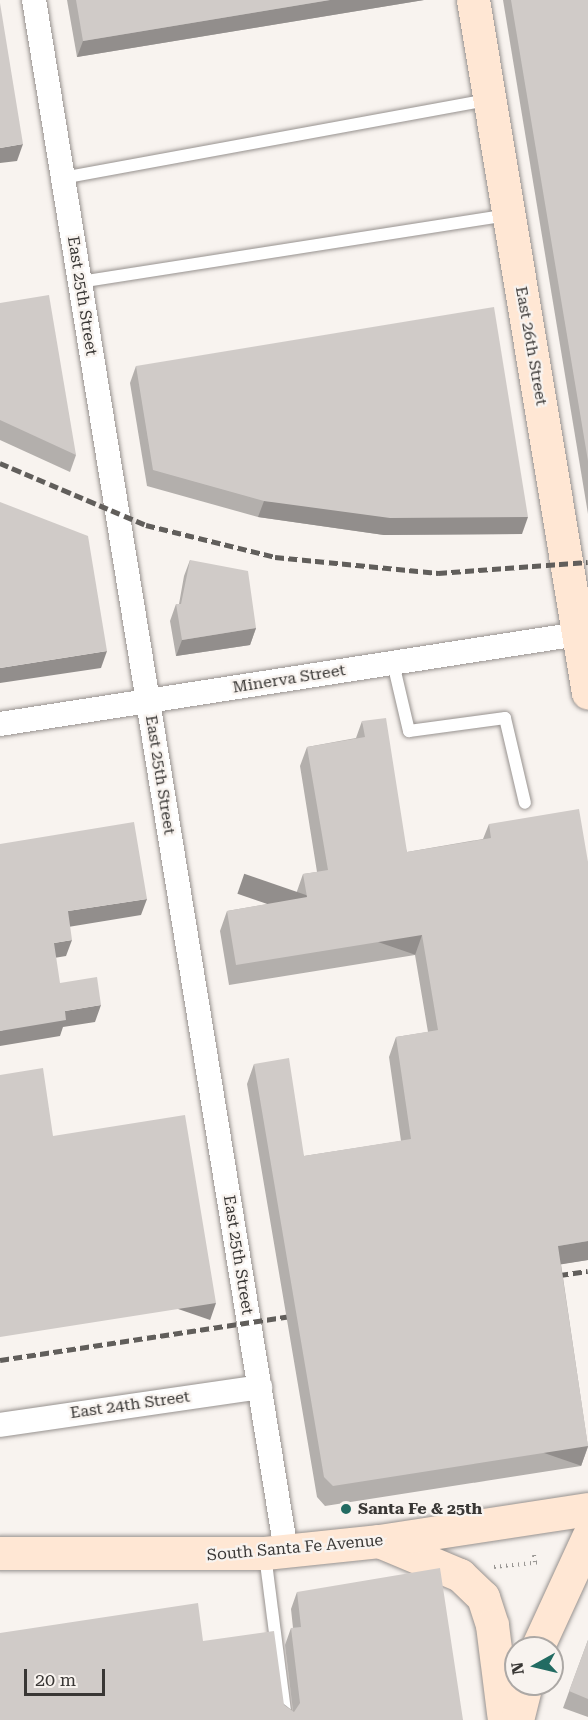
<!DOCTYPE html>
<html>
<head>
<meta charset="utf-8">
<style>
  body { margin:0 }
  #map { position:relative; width:588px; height:1720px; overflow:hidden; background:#f8f3ef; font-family:"Roboto Serif",serif }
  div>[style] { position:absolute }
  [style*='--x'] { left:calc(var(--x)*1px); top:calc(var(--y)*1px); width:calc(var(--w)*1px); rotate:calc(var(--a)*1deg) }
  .path>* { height:4px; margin-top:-2px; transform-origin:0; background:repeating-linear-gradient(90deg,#999693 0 1.5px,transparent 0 6px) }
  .roads { filter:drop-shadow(0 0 2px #97928f) drop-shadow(0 0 2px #97928f) }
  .lane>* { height:12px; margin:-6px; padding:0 6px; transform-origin:6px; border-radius:6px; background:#fff }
  .street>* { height:24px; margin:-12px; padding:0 12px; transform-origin:12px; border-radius:12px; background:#fff }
  .secondary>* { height:33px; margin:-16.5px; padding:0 16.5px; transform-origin:16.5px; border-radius:16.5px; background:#ffe7d4 }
  .rail>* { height:4.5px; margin-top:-2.25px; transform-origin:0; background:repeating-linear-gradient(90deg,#615e5b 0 9px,transparent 0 13.5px) }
  .wall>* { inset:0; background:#b3afac }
  .shaded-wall>* { inset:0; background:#928e8c; transform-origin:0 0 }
  .building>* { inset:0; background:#d0cbc8 }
  .dots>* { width:16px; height:16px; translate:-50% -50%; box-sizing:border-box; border:3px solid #f8f3ef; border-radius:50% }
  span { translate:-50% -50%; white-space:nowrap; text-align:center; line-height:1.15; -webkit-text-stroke:4.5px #f8f3ef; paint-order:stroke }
  .street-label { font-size:16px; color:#393735 }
  .poi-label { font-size:16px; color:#393735; font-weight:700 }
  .left { translate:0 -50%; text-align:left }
  .north { position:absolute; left:504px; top:1636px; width:60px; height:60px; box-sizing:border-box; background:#f8f3ef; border:2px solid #aca8a5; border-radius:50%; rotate:262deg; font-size:16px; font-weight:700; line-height:24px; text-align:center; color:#393735 }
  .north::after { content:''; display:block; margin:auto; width:21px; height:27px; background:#226b62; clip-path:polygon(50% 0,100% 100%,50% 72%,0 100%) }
  .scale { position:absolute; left:24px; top:1669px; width:81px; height:27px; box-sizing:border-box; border:3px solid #393735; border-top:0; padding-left:8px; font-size:18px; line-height:21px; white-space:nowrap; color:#393735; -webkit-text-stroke:4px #f8f3ef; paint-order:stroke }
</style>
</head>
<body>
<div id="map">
  <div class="path">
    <div style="--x:534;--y:1555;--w:7;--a:82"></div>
    <div style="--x:494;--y:1567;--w:48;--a:-5.9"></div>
  </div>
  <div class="roads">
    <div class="lane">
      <div style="--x:62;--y:178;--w:434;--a:-10.4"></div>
      <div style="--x:80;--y:282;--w:433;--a:-8.9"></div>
      <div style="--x:393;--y:663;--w:70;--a:76.8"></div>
      <div style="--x:409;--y:731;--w:97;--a:-7.7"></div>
      <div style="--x:505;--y:718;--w:87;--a:76.8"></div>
      <div style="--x:265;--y:1555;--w:166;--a:82.7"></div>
    </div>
    <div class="street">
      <div style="--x:34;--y:0;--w:1571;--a:80.77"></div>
      <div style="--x:0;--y:724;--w:585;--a:-8.85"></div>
      <div style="--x:0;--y:1425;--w:263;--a:-8.3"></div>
    </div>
    <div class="secondary">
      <div style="--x:473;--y:0;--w:702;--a:80.58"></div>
      <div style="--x:379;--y:1541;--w:88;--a:22.8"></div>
      <div style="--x:460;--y:1575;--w:32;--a:44"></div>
      <div style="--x:483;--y:1597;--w:29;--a:72"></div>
      <div style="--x:492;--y:1625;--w:96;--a:82.8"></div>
      <div style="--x:0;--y:1553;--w:265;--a:0"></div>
      <div style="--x:265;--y:1553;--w:115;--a:-6"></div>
      <div style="--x:379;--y:1541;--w:211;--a:-8.7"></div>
      <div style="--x:537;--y:1648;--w:122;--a:-65.3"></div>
      <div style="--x:517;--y:1720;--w:37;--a:-76"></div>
    </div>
  </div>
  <div class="rail">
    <div style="--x:0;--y:463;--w:159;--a:23"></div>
    <div style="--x:146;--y:525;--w:133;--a:13.9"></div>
    <div style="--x:275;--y:557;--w:164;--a:5.6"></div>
    <div style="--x:438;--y:573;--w:150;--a:-4.2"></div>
    <div style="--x:546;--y:1277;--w:42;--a:-8.1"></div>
    <div style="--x:0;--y:1360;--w:306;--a:-8.6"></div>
  </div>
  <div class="wall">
    <div style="clip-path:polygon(67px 0,424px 0,77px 57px)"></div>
    <div style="clip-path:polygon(503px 0,588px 0,588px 514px)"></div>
    <div style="clip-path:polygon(0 303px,76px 455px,70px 472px,0 440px)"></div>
    <div style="clip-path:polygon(136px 366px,522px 534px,384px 535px,258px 517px,147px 486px,130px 383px)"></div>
    <div style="clip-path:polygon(190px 560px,256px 628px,250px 645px,176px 656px,170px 621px,176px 604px,179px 604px,184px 576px)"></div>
    <div style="clip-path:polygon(362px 721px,407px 852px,483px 839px,489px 824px,588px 862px,588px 1260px,561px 1264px,588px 1447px,581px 1466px,325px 1506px,317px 1497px,247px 1084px,254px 1064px,304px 1156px,401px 1141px,389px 1057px,396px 1037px,428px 1032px,415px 955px,229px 985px,220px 931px,227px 911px,297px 899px,296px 894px,303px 874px,317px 872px,300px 766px,307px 747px,356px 738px)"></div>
    <div style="clip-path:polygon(297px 1592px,463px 1720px,0 1720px,203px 1641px,293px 1711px,285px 1645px,291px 1628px,293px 1628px,291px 1609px)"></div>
    <div style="clip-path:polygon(588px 1640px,588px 1717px,563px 1708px)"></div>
  </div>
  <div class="shaded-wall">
    <div style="clip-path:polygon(330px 0,424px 0,77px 57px,83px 41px)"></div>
    <div style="clip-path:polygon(23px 144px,17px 161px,0 163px,0 148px)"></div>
    <div style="clip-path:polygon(264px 501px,528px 517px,522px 534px,384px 535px,258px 517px)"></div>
    <div style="clip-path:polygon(256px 628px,250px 645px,176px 656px,182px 640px)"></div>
    <div style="clip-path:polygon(107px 651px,101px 668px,0 683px,0 668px)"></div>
    <div style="clip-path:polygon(147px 899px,141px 915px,62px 928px,68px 911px)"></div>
    <div style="left:422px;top:935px;width:21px;height:188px;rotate:109deg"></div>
    <div style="clip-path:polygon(72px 940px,66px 956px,48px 959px,54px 943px)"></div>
    <div style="clip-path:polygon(101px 1005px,95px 1022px,63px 1027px,60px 1036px,0 1046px,0 1031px,65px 1011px)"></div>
    <div style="clip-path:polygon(588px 1241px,588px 1260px,551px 1266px,558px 1246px)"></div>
    <div style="left:216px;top:1303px;width:18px;height:219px;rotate:109deg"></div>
    <div style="left:588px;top:1446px;width:21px;height:258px;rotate:109deg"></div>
  </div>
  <div class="building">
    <div style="clip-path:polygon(76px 0,330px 0,83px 41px)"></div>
    <div style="clip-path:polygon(511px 0,588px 0,588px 461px)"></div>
    <div style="clip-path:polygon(0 3px,23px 144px,0 148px)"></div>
    <div style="clip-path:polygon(49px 295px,76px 455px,0 420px,0 303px)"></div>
    <div style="clip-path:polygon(494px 307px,528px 517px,390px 518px,264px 501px,153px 470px,136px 366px)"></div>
    <div style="clip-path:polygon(0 502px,88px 536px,107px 651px,0 668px)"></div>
    <div style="clip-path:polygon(190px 560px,248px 571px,256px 628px,182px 640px,176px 604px,181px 604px)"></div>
    <div style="clip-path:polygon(386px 718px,407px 852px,491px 838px,489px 824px,579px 809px,588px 862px,588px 1241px,558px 1246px,588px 1446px,333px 1486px,324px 1477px,254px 1064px,289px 1058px,304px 1156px,411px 1139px,396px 1037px,438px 1030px,422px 935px,236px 965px,227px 911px,307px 897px,303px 874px,328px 870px,307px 747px,365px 737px,362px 721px)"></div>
    <div style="clip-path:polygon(134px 822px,147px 899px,68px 911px,72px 940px,54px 943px,60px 983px,97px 977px,101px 1005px,65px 1011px,66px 1020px,0 1031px,0 844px)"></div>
    <div style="clip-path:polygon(43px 1068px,53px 1136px,185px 1115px,216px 1303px,0 1337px,0 1075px)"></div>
    <div style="clip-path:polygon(440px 1568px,463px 1720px,0 1720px,0 1633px,198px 1603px,203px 1641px,274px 1631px,284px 1705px,294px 1712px,300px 1703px,291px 1628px,301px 1627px,297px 1592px)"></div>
    <div style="clip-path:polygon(588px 1640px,588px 1699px,569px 1691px)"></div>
  </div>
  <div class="dots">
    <div style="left:346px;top:1509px;background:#226b62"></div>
  </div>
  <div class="street-label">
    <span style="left:82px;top:296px;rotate:81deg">East 25th Street</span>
    <span style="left:531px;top:346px;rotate:80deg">East 26th Street</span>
    <span style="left:289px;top:679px;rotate:-9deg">Minerva Street</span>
    <span style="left:160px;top:775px;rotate:81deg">East 25th Street</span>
    <span style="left:238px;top:1255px;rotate:81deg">East 25th Street</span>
    <span style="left:130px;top:1405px;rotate:-8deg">East 24th Street</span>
    <span style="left:295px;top:1548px;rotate:-5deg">South Santa Fe Avenue</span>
  </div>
  <div class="poi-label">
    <span class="left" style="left:358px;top:1509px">Santa Fe &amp; 25th</span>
  </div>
  <div class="north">N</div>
  <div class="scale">20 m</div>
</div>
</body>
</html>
